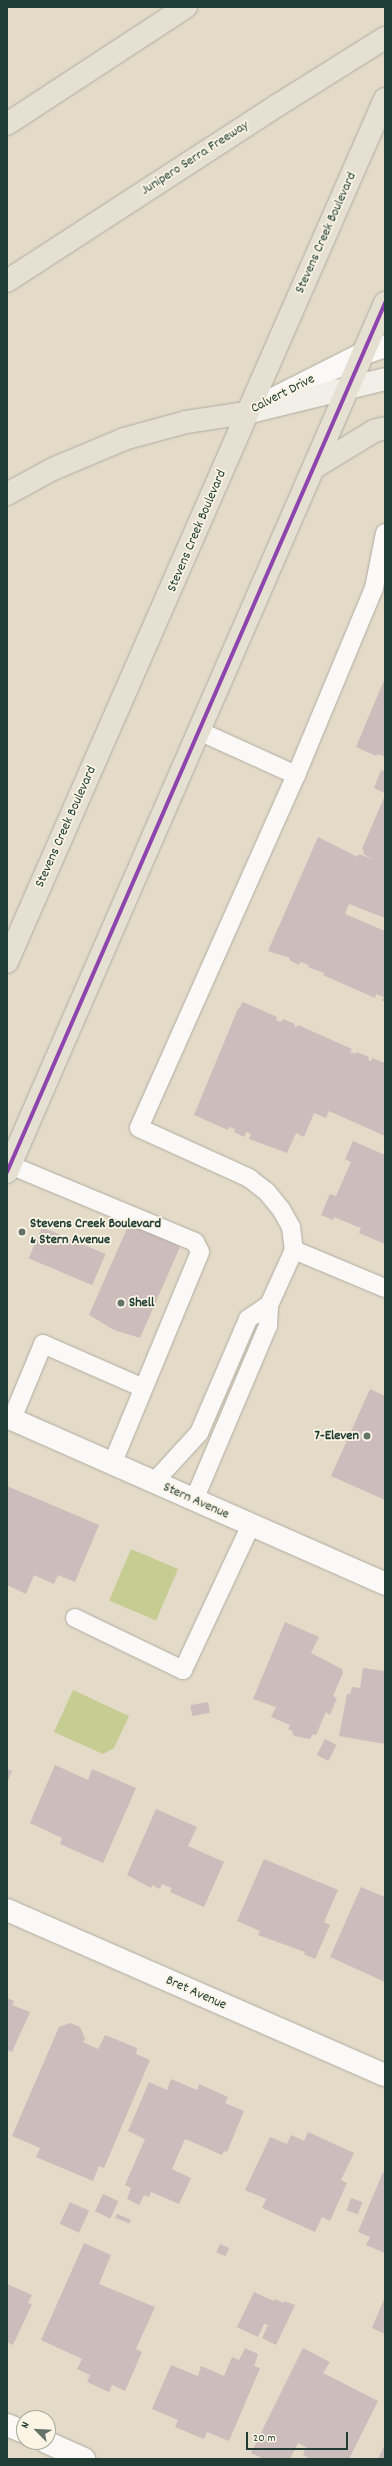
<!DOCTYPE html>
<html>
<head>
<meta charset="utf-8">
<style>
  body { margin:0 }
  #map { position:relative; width:392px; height:2466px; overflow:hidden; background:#e3dac8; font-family:Dekko,sans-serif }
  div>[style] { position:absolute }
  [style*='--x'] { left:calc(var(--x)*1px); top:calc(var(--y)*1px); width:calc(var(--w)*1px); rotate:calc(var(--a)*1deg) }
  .green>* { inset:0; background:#c5cd92; transform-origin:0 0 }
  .building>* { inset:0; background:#ccbcbb; transform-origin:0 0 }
  .roads { filter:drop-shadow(0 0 1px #afaca0) drop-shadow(0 0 1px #afaca0) }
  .lane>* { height:18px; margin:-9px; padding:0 9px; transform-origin:9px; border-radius:9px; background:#fbf9f7 }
  .street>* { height:22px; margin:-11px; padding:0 11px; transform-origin:11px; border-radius:11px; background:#fbf9f7 }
  .secondary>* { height:22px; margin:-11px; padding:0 11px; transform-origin:11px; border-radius:11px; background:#f1efe7 }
  .primary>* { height:22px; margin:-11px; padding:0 11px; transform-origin:11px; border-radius:11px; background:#e5e0d2 }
  .highway>* { height:22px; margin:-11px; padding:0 11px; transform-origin:11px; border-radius:11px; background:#e5e0d2 }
  .bus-1>* { height:4px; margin:-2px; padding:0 2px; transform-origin:2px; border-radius:2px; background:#8e44ad }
  .dots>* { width:11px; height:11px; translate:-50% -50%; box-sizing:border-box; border:2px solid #fcf5e5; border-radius:50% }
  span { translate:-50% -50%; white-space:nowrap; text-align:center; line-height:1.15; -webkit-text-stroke:3.5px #fcf5e5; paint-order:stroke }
  .street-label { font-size:14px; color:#1f3d34 }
  .poi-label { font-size:14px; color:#1f3d34; font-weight:700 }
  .left { translate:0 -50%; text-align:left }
  .right { translate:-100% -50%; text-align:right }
  .frame { position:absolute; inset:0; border:8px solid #1f3d34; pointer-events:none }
  .north { position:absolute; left:16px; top:2410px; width:40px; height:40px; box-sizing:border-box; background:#fcf5e5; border:1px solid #a4ab9e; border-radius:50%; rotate:294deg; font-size:11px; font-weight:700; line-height:16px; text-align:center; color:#1f3d34 }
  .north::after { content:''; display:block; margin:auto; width:14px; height:18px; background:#647468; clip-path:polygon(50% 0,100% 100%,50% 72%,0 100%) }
  .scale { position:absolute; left:246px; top:2432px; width:102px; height:18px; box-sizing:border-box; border:2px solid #1f3d34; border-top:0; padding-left:5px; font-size:12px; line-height:14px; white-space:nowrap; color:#1f3d34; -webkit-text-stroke:3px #fcf5e5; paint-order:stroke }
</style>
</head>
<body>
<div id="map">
  <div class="green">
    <div style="left:131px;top:1549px;width:51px;height:56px;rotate:23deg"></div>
    <div style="clip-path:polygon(73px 1690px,129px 1716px,114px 1748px,103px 1754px,54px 1732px)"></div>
  </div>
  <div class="building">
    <div style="clip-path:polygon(385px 678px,385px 757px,378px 754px,376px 756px,356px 747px)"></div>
    <div style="clip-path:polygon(381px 770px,385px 771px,385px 793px,374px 788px)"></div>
    <div style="clip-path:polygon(385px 795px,385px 918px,349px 904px,345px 914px,385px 931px,385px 1002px,382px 1001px,384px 997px,376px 994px,375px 998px,323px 975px,324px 973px,308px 967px,309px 965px,300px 962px,299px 965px,289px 960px,290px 958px,268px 951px,318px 837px,358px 857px,359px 854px,374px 860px,363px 854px,364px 851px,362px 849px)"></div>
    <div style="clip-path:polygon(243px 1002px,277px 1017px,276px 1020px,281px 1022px,283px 1019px,295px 1024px,294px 1027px,297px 1027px,298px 1025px,352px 1049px,350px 1052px,356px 1054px,357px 1052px,369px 1057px,368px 1060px,371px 1061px,372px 1058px,385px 1063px,385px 1136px,329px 1111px,326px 1118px,314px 1113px,304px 1137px,296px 1133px,287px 1153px,249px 1139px,251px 1134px,246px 1132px,244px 1137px,234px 1132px,235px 1129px,229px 1127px,228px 1130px,194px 1115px,237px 1011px)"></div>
    <div style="clip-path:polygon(353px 1141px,385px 1155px,385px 1244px,359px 1233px,361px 1228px,334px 1217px,333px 1220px,321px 1215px,330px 1194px,336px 1196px,351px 1162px,345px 1159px)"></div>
    <div style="clip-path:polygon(129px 1224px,155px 1233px,180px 1247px,140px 1338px,114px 1330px,89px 1315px)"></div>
    <div style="left:42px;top:1227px;width:69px;height:34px;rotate:23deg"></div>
    <div style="clip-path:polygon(370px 1389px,385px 1396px,385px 1500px,331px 1476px)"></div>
    <div style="clip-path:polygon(7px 1486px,99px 1525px,75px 1582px,58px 1575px,54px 1584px,34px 1575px,26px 1594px,7px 1585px)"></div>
    <div style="clip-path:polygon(285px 1622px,319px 1637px,311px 1653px,342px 1669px,343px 1673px,333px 1696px,337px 1698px,330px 1715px,326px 1712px,316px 1735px,313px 1734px,310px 1739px,294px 1736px,292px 1731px,288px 1729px,290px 1725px,271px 1717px,276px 1707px,253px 1699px)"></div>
    <div style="clip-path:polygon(363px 1668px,385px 1671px,385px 1744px,339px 1736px,347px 1694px,350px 1694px,352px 1687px,360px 1688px)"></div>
    <div style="left:208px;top:1702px;width:11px;height:18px;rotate:80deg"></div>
    <div style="left:325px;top:1739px;width:13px;height:18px;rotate:27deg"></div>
    <div style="clip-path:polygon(55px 1765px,88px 1780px,92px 1769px,136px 1788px,103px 1863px,60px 1844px,62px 1838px,30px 1823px)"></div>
    <div style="clip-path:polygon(7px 1769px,12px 1771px,7px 1783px)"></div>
    <div style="clip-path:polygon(156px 1809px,197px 1827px,188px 1846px,224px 1862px,204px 1907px,170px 1892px,172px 1888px,162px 1884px,160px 1889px,152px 1885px,151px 1888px,127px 1875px)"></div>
    <div style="clip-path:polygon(264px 1859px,338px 1890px,324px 1922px,330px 1925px,315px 1959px,304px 1954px,305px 1952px,258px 1935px,260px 1931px,237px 1921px)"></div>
    <div style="clip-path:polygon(361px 1887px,385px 1897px,385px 1982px,330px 1957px)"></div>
    <div style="clip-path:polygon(7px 1998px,14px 2001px,12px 2005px,30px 2012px,12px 2052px,7px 2050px)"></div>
    <div style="clip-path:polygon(70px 2023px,80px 2027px,85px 2039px,83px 2042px,98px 2049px,105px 2035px,137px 2048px,136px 2054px,150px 2060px,104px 2168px,99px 2166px,93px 2181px,36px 2157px,40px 2148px,12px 2136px,59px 2027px)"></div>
    <div style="clip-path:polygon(171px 2079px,197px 2090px,199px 2084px,228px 2097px,225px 2103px,244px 2111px,227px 2152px,224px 2151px,222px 2155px,185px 2139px,172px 2169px,191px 2178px,179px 2204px,151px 2192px,149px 2197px,144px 2195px,139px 2205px,127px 2199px,131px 2188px,125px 2185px,145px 2139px,128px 2131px,149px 2082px,167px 2090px)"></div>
    <div style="clip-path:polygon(308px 2132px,354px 2153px,341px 2180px,347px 2183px,330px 2221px,322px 2217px,315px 2232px,262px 2208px,266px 2199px,245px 2190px,270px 2137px,287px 2144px,291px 2135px,304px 2141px)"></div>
    <div style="clip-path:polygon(383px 2172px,385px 2173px,385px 2253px,366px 2245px,370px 2237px,358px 2232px)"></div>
    <div style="left:103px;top:2194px;width:17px;height:19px;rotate:25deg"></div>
    <div style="left:351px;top:2198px;width:12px;height:13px;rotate:20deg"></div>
    <div style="left:70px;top:2202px;width:21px;height:24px;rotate:25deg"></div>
    <div style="left:117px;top:2214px;width:15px;height:4px;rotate:23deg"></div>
    <div style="clip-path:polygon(84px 2243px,111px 2255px,99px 2284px,155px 2307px,136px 2349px,142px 2352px,125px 2391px,112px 2385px,109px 2392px,87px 2382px,90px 2375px,77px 2369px,82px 2359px,41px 2340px)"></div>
    <div style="left:220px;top:2244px;width:10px;height:9px;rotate:24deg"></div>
    <div style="clip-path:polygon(7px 2284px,32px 2295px,28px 2303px,32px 2304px,13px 2345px,7px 2342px)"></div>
    <div style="clip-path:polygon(254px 2292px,267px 2298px,274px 2301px,275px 2299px,283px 2303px,284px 2301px,295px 2305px,276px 2345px,262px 2338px,268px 2325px,264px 2324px,258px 2337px,237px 2327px)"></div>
    <div style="clip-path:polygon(385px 2297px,385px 2334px,372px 2328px)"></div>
    <div style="clip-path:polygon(245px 2348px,258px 2354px,254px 2366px,260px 2368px,229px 2441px,207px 2432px,204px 2439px,175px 2427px,178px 2420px,152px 2409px,171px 2365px,198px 2376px,201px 2366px,224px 2376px,232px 2357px,239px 2360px)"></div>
    <div style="clip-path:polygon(303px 2348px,330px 2362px,323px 2373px,378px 2401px,349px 2459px,311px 2459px,303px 2455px,306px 2447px,298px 2443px,290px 2459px,264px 2459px,251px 2453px)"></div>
    <div style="clip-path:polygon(385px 2444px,385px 2459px,378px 2459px)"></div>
  </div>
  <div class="roads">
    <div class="lane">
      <div style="--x:385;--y:533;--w:56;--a:101.3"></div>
      <div style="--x:374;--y:588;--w:203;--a:112.6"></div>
      <div style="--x:296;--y:775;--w:386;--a:114"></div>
      <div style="--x:139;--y:1128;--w:121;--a:24.4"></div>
      <div style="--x:249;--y:1178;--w:23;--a:38"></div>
      <div style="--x:267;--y:1192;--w:22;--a:51"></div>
      <div style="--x:281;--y:1209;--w:21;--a:61"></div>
      <div style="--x:291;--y:1227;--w:23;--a:83"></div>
      <div style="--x:294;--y:1250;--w:99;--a:22.7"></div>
      <div style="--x:199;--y:731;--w:107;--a:24.4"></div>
      <div style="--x:10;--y:1165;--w:200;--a:22.6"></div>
      <div style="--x:195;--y:1242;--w:11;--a:63"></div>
      <div style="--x:200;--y:1252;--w:230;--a:112.5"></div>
      <div style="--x:12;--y:1419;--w:81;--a:-67.5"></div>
      <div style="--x:43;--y:1344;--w:109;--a:23.7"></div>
      <div style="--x:154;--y:1482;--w:67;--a:-47.4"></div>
      <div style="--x:199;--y:1433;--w:124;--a:-66.7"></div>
      <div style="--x:248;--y:1319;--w:25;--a:-34"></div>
      <div style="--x:194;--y:1500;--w:189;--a:-67"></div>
      <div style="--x:268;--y:1326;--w:21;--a:-87"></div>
      <div style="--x:269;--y:1305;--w:60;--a:-65.6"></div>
      <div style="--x:75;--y:1618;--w:120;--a:25.7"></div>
      <div style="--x:183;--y:1670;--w:160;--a:-64.9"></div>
    </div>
    <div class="street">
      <div style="--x:263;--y:404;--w:111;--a:-26.8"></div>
      <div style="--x:362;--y:354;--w:24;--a:-19"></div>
      <div style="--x:7;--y:1417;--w:413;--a:23.8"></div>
      <div style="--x:7;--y:1910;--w:412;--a:23.6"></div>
      <div style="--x:7;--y:2425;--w:18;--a:22"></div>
      <div style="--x:46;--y:2442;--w:42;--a:24.1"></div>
    </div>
    <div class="secondary">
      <div style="--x:246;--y:413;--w:143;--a:-13.7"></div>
    </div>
    <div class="primary">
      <div style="--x:315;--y:467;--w:69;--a:-31.4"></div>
      <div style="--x:374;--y:431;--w:11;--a:-15"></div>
      <div style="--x:7;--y:962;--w:942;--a:-66.35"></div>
      <div style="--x:7;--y:1172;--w:948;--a:-66.49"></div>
    </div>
    <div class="highway">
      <div style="--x:7;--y:124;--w:214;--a:-33.2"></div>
      <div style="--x:7;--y:281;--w:323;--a:-33"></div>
      <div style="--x:278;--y:105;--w:126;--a:-32.1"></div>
      <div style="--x:7;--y:494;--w:52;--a:-28.5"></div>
      <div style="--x:53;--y:469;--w:77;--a:-22.9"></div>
      <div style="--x:124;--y:439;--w:64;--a:-15.3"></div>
      <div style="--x:186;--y:422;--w:61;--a:-8.5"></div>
    </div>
  </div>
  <div class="bus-1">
    <div style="--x:7;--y:1172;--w:948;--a:-66.49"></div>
  </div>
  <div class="dots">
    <div style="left:22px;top:1232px;background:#647468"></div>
    <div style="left:121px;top:1303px;background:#647468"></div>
    <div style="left:367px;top:1436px;background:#647468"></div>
  </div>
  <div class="street-label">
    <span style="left:195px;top:158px;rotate:-33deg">Junipero Serra Freeway</span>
    <span style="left:326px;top:233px;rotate:-66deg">Stevens Creek Boulevard</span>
    <span style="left:283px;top:394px;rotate:-27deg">Calvert Drive</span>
    <span style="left:197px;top:531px;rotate:-67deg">Stevens Creek Boulevard</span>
    <span style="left:66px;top:827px;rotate:-66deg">Stevens Creek Boulevard</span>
    <span style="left:196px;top:1501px;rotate:24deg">Stern Avenue</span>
    <span style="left:196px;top:1993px;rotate:24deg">Bret Avenue</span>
  </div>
  <div class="poi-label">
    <span class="left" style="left:30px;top:1232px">Stevens Creek Boulevard<br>&amp; Stern Avenue</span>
    <span class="left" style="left:129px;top:1303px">Shell</span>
    <span class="right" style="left:359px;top:1436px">7-Eleven</span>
  </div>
  <div class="frame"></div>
  <div class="north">N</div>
  <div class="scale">20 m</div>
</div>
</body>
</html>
